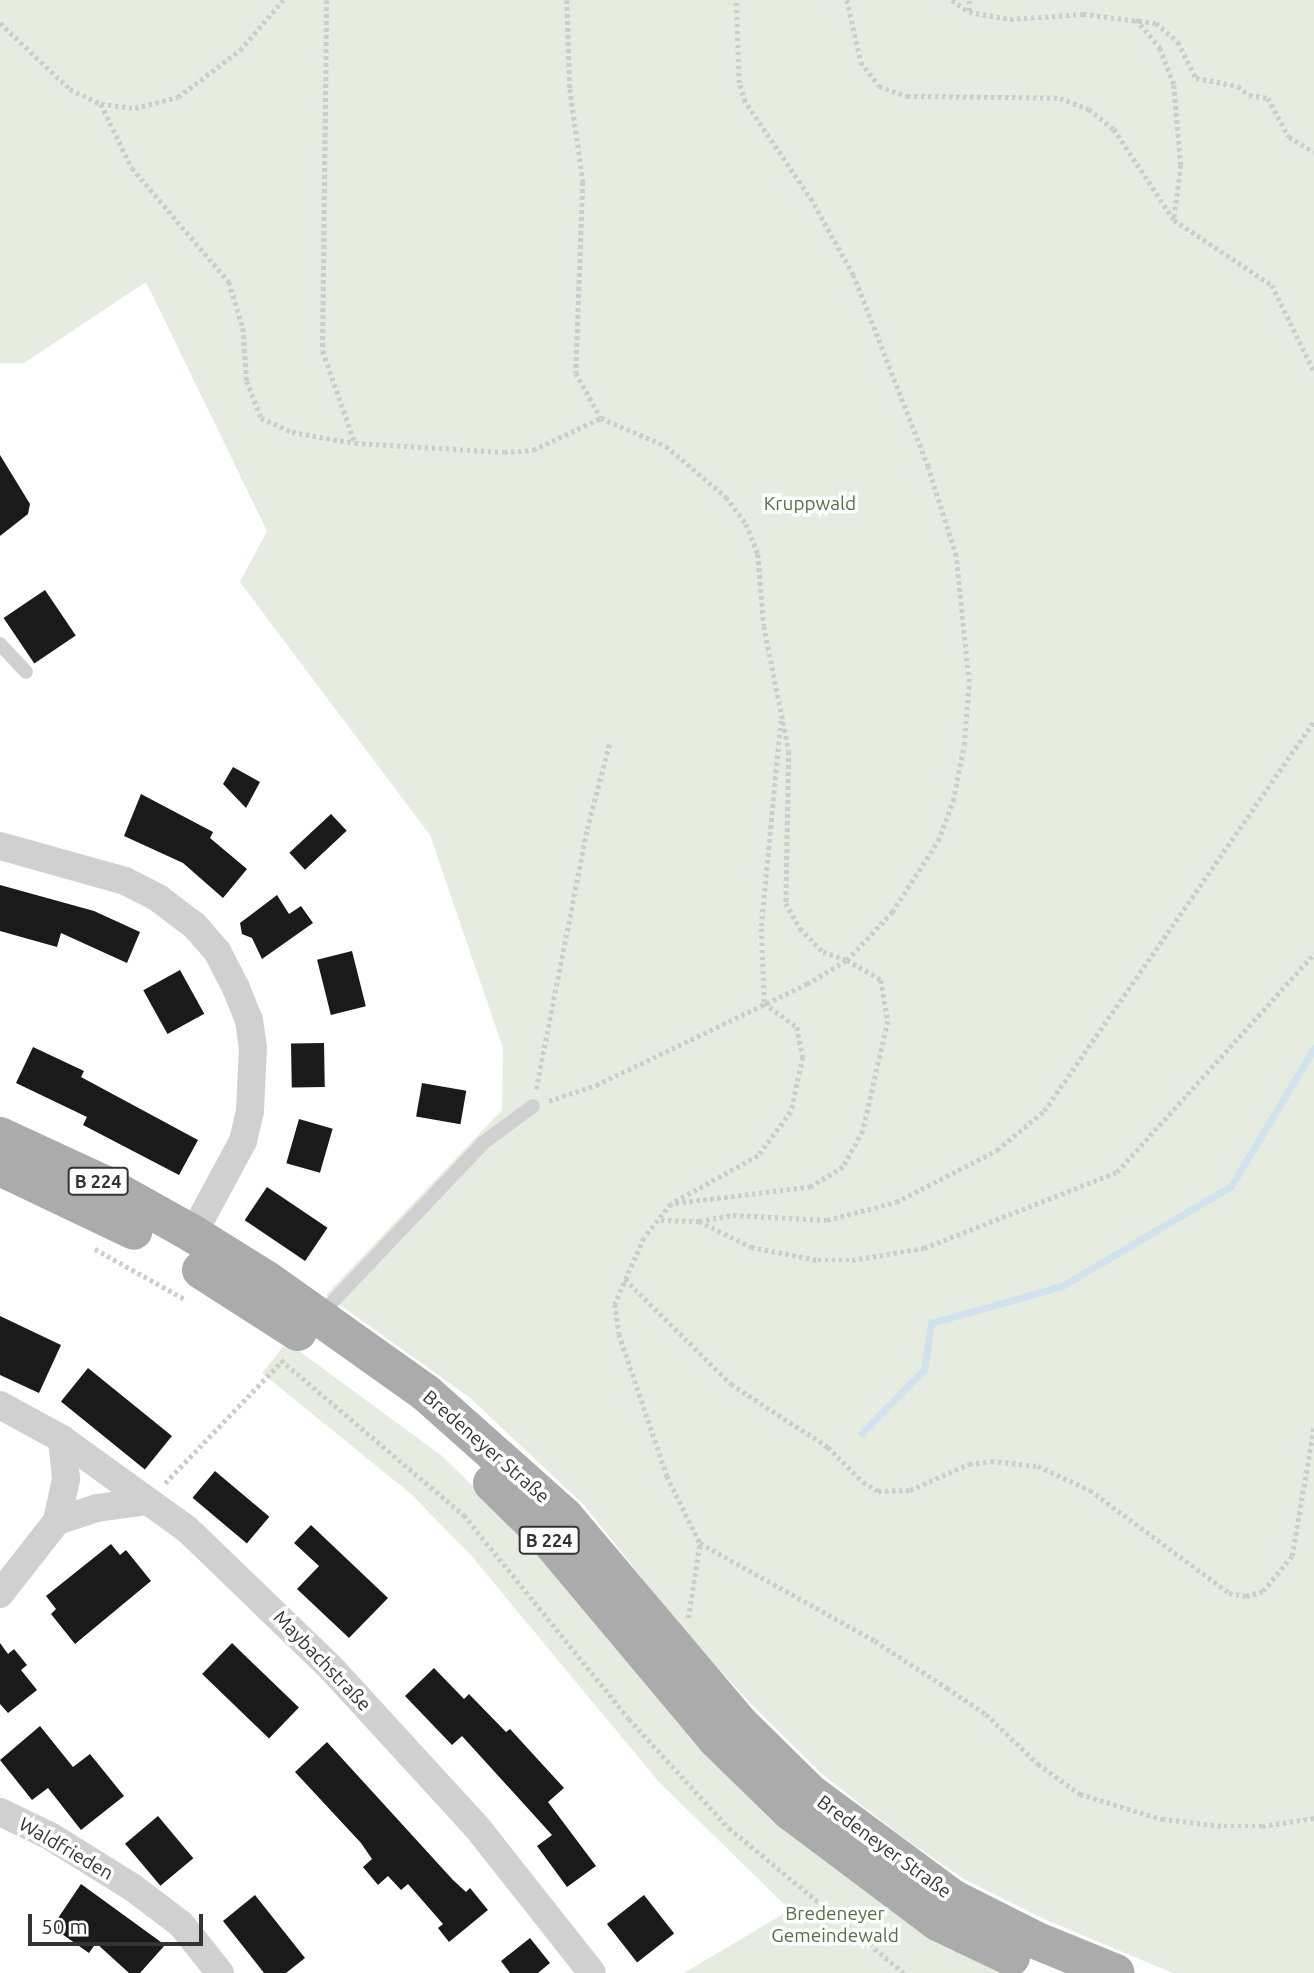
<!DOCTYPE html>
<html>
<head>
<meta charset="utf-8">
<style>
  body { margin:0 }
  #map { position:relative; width:1314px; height:1973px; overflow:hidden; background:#fff; font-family:Ubuntu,sans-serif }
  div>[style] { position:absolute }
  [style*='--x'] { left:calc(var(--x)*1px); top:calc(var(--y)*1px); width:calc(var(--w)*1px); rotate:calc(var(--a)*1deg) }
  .green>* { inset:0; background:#e6ecdf }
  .stream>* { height:7px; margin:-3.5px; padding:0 3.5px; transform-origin:3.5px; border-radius:3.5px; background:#cfe2ee }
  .building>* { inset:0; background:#1a1a1a; transform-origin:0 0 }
  .path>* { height:4.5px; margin-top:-2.25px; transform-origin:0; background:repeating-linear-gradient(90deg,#cdcdcd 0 3.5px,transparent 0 7px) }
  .service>* { height:14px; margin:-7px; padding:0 7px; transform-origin:7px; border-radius:7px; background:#d0d0d0 }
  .minor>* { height:28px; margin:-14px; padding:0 14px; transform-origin:14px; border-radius:14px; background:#d0d0d0 }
  .primary>* { height:38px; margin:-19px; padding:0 19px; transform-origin:19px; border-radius:19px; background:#ababab }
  span { translate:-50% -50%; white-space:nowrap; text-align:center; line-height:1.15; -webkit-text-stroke:7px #fff; paint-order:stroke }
  .shield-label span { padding:2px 5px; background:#fff; border:2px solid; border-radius:5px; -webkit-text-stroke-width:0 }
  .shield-label { font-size:18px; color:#333; font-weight:700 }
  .park-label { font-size:19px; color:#56703f }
  .street-label { font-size:19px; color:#333 }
  .scale { position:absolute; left:28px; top:1914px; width:175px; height:32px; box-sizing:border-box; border:4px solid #333; border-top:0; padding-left:9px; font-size:21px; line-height:24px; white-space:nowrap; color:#333; -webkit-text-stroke:5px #fff; paint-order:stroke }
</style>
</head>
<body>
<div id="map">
  <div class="green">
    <div style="clip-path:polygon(0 0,1314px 0,1314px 1973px,1173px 1973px,1044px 1919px,964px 1879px,901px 1836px,822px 1774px,752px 1705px,684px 1631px,584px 1505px,469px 1397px,326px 1295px,502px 1110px,503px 1048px,430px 835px,240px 582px,267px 531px,146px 282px,24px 363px,0 363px)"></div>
    <div style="clip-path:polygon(287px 1342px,442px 1456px,533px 1545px,1012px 1973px,684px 1973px,790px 1910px,660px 1783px,469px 1553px,411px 1494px,262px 1373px)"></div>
  </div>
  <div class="stream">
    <div style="--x:862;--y:1433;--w:88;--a:-45.5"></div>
    <div style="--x:924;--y:1370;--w:48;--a:-81.5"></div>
    <div style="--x:931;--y:1323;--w:136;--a:-15.8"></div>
    <div style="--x:1062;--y:1286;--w:196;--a:-30.6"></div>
    <div style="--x:1231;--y:1186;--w:161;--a:-59"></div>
  </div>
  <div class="building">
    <div style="clip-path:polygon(0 455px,30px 504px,28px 514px,0 536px)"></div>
    <div style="left:45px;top:590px;width:55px;height:50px;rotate:56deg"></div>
    <div style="clip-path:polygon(233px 767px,260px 782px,246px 808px,223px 784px)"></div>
    <div style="clip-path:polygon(141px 794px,213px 832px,210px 838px,247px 869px,223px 898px,183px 863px,124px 836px)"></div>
    <div style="left:331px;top:814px;width:23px;height:57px;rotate:47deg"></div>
    <div style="clip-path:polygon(0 885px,94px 911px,140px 932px,127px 963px,61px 933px,57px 947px,0 931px)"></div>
    <div style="clip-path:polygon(277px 895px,289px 914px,301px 906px,313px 923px,262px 959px,252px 938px,242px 934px,240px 923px)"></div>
    <div style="left:352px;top:951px;width:57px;height:36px;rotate:76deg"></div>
    <div style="left:180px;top:970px;width:50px;height:42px;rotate:61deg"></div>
    <div style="left:324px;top:1043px;width:44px;height:33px;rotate:89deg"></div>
    <div style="clip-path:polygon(33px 1047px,84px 1071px,81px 1077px,198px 1140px,179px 1175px,83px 1125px,87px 1117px,16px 1083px)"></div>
    <div style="left:422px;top:1083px;width:45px;height:34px;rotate:10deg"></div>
    <div style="left:299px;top:1119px;width:35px;height:46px;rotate:16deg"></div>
    <div style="left:267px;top:1187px;width:73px;height:40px;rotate:34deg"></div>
    <div style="clip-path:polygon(0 1316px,61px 1345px,39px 1393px,0 1375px)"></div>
    <div style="left:88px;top:1368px;width:108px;height:43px;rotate:39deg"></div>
    <div style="left:215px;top:1471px;width:71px;height:35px;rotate:40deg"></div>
    <div style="clip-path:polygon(311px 1525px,388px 1598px,349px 1638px,297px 1589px,319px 1566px,294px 1543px)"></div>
    <div style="clip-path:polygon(111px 1544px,120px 1555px,126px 1550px,151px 1581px,75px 1644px,51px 1614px,56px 1609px,46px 1596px)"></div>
    <div style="clip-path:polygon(0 1643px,8px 1654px,14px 1649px,27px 1665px,21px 1670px,37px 1690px,8px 1713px,0 1704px)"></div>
    <div style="left:232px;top:1643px;width:93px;height:43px;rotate:44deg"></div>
    <div style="clip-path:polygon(434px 1668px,464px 1699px,469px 1694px,506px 1732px,510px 1729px,564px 1788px,548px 1802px,596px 1866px,567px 1887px,537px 1846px,552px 1835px,462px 1736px,452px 1745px,405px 1696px)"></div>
    <div style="clip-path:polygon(40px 1726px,73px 1767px,90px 1754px,124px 1796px,81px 1830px,48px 1788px,32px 1800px,0 1760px)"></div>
    <div style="clip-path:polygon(327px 1742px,453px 1880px,466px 1892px,470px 1888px,488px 1910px,449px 1942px,438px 1928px,443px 1924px,408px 1884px,401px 1890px,388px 1876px,378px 1885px,363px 1867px,372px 1859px,361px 1843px,295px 1772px)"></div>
    <div style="left:158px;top:1816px;width:55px;height:43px;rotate:50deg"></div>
    <div style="clip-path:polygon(81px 1884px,165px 1945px,140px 1973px,129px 1973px,96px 1943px,89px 1953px,52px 1927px)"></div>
    <div style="clip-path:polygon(255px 1895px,305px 1958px,286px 1973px,264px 1973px,223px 1921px)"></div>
    <div style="left:644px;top:1895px;width:49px;height:47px;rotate:52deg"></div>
    <div style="clip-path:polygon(530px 1938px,550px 1963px,538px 1973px,510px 1973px,501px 1961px)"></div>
  </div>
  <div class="path">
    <div style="--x:327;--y:0;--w:351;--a:90.7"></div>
    <div style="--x:323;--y:351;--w:97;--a:70.8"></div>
    <div style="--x:567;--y:0;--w:89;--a:88.1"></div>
    <div style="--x:570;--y:89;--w:94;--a:82"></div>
    <div style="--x:583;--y:182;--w:191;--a:92.1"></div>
    <div style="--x:576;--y:373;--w:51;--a:60.9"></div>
    <div style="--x:601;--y:418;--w:71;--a:23.3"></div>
    <div style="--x:666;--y:446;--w:79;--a:40.4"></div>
    <div style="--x:726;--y:497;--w:34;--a:53"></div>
    <div style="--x:746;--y:524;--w:32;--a:68"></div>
    <div style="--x:758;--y:554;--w:72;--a:85.2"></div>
    <div style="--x:764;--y:626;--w:127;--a:78.7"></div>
    <div style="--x:789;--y:751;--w:152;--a:91.1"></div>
    <div style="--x:786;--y:903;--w:29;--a:61"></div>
    <div style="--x:800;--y:928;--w:33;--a:46"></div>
    <div style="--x:823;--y:952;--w:25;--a:18"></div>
    <div style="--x:847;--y:960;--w:39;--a:30"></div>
    <div style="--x:881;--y:980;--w:42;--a:80.3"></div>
    <div style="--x:888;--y:1021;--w:113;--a:102.8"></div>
    <div style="--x:863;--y:1131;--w:41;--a:119.1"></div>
    <div style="--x:843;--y:1167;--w:38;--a:148"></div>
    <div style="--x:811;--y:1187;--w:141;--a:173.1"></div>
    <div style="--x:847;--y:0;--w:64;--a:77.3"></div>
    <div style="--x:861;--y:62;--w:30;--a:53"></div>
    <div style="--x:879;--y:86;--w:30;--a:20"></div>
    <div style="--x:907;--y:96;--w:153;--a:0.7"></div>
    <div style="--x:1060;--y:98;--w:31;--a:21"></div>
    <div style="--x:1089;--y:109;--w:32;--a:39"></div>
    <div style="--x:1114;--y:129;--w:109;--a:56.6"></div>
    <div style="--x:1174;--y:220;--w:118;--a:33.6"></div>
    <div style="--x:1272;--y:285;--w:96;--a:64"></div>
    <div style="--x:952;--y:0;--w:21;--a:35"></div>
    <div style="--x:969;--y:12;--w:42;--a:9.7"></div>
    <div style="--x:1010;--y:19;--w:73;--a:-3.9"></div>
    <div style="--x:1083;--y:14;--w:74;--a:7"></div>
    <div style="--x:1156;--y:23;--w:29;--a:41"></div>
    <div style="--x:1178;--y:42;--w:40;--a:63.4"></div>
    <div style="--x:1196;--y:78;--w:43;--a:10.8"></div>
    <div style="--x:1238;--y:86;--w:14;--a:39"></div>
    <div style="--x:1249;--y:95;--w:19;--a:9"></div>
    <div style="--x:1268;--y:98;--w:44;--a:61.7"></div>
    <div style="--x:1289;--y:137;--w:29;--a:31"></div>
    <div style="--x:969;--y:11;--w:11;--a:-90"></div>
    <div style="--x:1136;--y:19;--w:38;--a:50"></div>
    <div style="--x:1160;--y:48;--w:40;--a:69"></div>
    <div style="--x:1174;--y:85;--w:80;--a:85"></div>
    <div style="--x:1181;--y:165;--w:54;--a:97.4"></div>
    <div style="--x:0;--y:23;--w:96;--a:43.3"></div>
    <div style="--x:70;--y:89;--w:34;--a:26"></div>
    <div style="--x:101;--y:104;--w:34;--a:7"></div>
    <div style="--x:135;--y:108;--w:44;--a:-14.3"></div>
    <div style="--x:178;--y:97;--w:78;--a:-37.2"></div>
    <div style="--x:240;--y:50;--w:66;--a:-49.3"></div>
    <div style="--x:101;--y:104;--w:71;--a:64.2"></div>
    <div style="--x:132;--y:168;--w:150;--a:49.6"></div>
    <div style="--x:229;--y:282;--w:48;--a:73.1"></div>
    <div style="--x:243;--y:328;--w:53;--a:85.7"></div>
    <div style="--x:247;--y:381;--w:40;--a:69"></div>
    <div style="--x:261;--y:418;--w:34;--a:24"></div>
    <div style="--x:292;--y:432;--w:64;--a:9.9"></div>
    <div style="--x:355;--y:443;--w:149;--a:3.5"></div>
    <div style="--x:504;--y:452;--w:29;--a:-4"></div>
    <div style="--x:533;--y:450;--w:75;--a:-25.2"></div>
    <div style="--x:764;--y:1002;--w:76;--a:-92.3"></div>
    <div style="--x:761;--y:926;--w:210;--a:-84.5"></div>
    <div style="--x:764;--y:1003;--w:41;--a:36"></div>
    <div style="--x:797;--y:1027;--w:31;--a:79"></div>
    <div style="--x:803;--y:1057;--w:56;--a:102.3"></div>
    <div style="--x:791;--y:1112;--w:55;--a:126.9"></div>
    <div style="--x:758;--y:1156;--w:99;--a:151.1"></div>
    <div style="--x:671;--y:1204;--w:43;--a:128.5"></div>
    <div style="--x:644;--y:1238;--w:72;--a:113.7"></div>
    <div style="--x:615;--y:1304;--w:30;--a:82"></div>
    <div style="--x:619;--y:1334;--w:150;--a:71.3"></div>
    <div style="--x:667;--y:1476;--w:75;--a:63.8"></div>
    <div style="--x:700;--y:1543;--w:201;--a:29.2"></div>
    <div style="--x:875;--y:1641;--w:86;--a:33.1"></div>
    <div style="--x:947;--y:1688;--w:47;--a:33.7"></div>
    <div style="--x:986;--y:1714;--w:72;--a:43.9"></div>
    <div style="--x:1038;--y:1764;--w:52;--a:35.5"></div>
    <div style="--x:1080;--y:1794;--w:86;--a:17"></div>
    <div style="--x:1162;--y:1819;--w:62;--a:6.4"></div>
    <div style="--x:1224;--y:1826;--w:38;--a:0"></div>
    <div style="--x:1262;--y:1826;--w:53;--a:-8.7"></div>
    <div style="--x:536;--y:1089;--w:265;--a:-78.9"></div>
    <div style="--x:587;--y:829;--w:91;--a:-75.4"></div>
    <div style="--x:549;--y:1101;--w:50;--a:-18.8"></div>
    <div style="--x:596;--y:1085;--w:234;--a:-25.6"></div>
    <div style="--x:807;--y:984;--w:47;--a:-31"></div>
    <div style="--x:847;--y:960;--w:66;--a:-46.8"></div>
    <div style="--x:892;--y:912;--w:85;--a:-57.1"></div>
    <div style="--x:938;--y:841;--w:43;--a:-69.4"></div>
    <div style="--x:953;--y:801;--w:57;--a:-78.9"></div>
    <div style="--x:964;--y:745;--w:63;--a:-85.5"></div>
    <div style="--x:969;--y:682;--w:127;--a:-95.9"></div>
    <div style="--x:956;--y:556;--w:93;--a:-107.5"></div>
    <div style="--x:928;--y:467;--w:206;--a:-111.3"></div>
    <div style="--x:853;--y:275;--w:85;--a:-119"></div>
    <div style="--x:812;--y:201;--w:120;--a:-124.1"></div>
    <div style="--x:745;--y:102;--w:20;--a:-108"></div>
    <div style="--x:739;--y:83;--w:83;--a:-92.1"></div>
    <div style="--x:661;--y:1220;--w:38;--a:2"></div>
    <div style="--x:699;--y:1221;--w:35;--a:-10"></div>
    <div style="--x:733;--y:1215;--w:94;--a:3"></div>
    <div style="--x:827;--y:1220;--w:71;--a:-14.6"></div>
    <div style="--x:896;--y:1202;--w:114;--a:-27.2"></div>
    <div style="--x:997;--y:1150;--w:61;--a:-39.7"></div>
    <div style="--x:1044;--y:1111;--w:474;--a:-55.3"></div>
    <div style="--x:699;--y:1221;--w:58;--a:26.6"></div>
    <div style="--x:751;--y:1247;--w:68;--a:11"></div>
    <div style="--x:818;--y:1260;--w:34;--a:0"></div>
    <div style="--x:852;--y:1260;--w:73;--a:-9.5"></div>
    <div style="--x:924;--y:1248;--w:207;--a:-21.5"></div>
    <div style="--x:1117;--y:1172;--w:294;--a:-47.9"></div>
    <div style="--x:95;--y:1249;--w:103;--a:29.1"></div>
    <div style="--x:625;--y:1279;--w:149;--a:44.7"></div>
    <div style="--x:731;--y:1384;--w:116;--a:33"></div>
    <div style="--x:828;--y:1447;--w:49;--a:45"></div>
    <div style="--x:863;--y:1482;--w:17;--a:31"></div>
    <div style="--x:878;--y:1491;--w:32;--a:-2"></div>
    <div style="--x:910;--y:1490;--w:64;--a:-23.8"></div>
    <div style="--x:969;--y:1464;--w:22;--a:-8"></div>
    <div style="--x:991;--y:1461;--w:47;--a:6.1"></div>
    <div style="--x:1038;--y:1466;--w:57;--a:24.8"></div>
    <div style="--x:1090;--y:1490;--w:173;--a:36.5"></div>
    <div style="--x:1229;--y:1593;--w:17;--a:10"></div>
    <div style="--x:1246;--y:1596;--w:18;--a:-16"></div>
    <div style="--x:1263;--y:1591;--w:45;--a:-50.4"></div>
    <div style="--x:1292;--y:1556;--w:132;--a:-80.4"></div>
    <div style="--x:281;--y:1360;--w:240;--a:40.3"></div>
    <div style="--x:464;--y:1515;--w:262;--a:51"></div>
    <div style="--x:629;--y:1719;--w:148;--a:47.5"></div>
    <div style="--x:729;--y:1828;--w:227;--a:39.6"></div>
    <div style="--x:165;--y:1483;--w:169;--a:-46.2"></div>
    <div style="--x:688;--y:1618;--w:76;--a:-80.9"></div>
  </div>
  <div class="service">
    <div style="--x:0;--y:644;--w:38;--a:47"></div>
    <div style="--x:320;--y:1315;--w:237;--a:-46.5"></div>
    <div style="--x:483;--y:1143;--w:62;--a:-36.5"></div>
  </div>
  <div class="minor">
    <div style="--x:0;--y:846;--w:130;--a:15.6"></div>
    <div style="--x:125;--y:881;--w:37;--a:27"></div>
    <div style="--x:158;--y:898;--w:46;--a:37.1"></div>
    <div style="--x:195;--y:926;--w:33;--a:49"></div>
    <div style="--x:217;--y:951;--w:42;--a:62.8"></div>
    <div style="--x:236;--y:988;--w:35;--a:68"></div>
    <div style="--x:249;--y:1020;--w:27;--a:82"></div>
    <div style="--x:253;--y:1047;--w:64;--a:92.7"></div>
    <div style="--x:250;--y:1111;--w:31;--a:103"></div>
    <div style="--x:243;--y:1141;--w:106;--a:118.3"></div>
    <div style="--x:0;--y:1405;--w:71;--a:28.7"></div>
    <div style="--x:62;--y:1439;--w:154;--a:35.8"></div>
    <div style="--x:187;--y:1529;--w:200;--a:44"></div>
    <div style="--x:331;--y:1668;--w:214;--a:47.5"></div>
    <div style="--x:476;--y:1826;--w:187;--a:51.7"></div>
    <div style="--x:57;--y:1521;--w:42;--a:-18"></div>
    <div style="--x:97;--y:1508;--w:50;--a:-8"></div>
    <div style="--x:0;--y:1594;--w:93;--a:-52"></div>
    <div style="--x:57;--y:1521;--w:43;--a:-77.9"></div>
    <div style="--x:66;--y:1479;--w:40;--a:-95.7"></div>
    <div style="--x:0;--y:1812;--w:55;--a:25.6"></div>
    <div style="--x:50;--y:1836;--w:97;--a:31.9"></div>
    <div style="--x:132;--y:1887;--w:61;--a:37.1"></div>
    <div style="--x:181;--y:1924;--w:63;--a:51.5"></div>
  </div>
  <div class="primary">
    <div style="--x:0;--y:1136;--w:115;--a:24.8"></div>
    <div style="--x:104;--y:1184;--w:102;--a:29.3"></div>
    <div style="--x:193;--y:1234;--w:87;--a:31.9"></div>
    <div style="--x:267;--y:1280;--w:195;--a:35.4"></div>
    <div style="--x:426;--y:1393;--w:186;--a:41.7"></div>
    <div style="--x:565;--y:1517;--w:272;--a:49.8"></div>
    <div style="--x:741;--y:1725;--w:97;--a:44.6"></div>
    <div style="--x:810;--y:1793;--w:179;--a:36.4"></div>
    <div style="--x:954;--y:1899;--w:91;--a:26.8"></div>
    <div style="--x:1035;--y:1940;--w:87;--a:22.2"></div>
    <div style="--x:0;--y:1167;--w:148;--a:25.5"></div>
    <div style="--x:201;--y:1270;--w:115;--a:32.6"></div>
    <div style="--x:492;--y:1483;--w:76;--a:44.5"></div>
    <div style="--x:546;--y:1536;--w:266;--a:50"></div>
    <div style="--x:717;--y:1740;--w:102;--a:44.2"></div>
    <div style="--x:790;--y:1811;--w:185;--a:36.9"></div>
    <div style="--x:938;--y:1922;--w:81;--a:25.6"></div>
  </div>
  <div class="shield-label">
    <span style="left:98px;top:1181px">B 224</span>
    <span style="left:549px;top:1540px">B 224</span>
  </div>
  <div class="park-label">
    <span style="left:810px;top:504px">Kruppwald</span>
    <span style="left:835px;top:1925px">Bredeneyer<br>Gemeindewald</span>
  </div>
  <div class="street-label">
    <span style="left:486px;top:1447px;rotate:41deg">Bredeneyer Straße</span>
    <span style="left:322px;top:1661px;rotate:46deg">Maybachstraße</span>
    <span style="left:884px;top:1847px;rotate:36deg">Bredeneyer Straße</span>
    <span style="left:66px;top:1849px;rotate:30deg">Waldfrieden</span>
  </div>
  <div class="scale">50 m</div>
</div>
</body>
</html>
